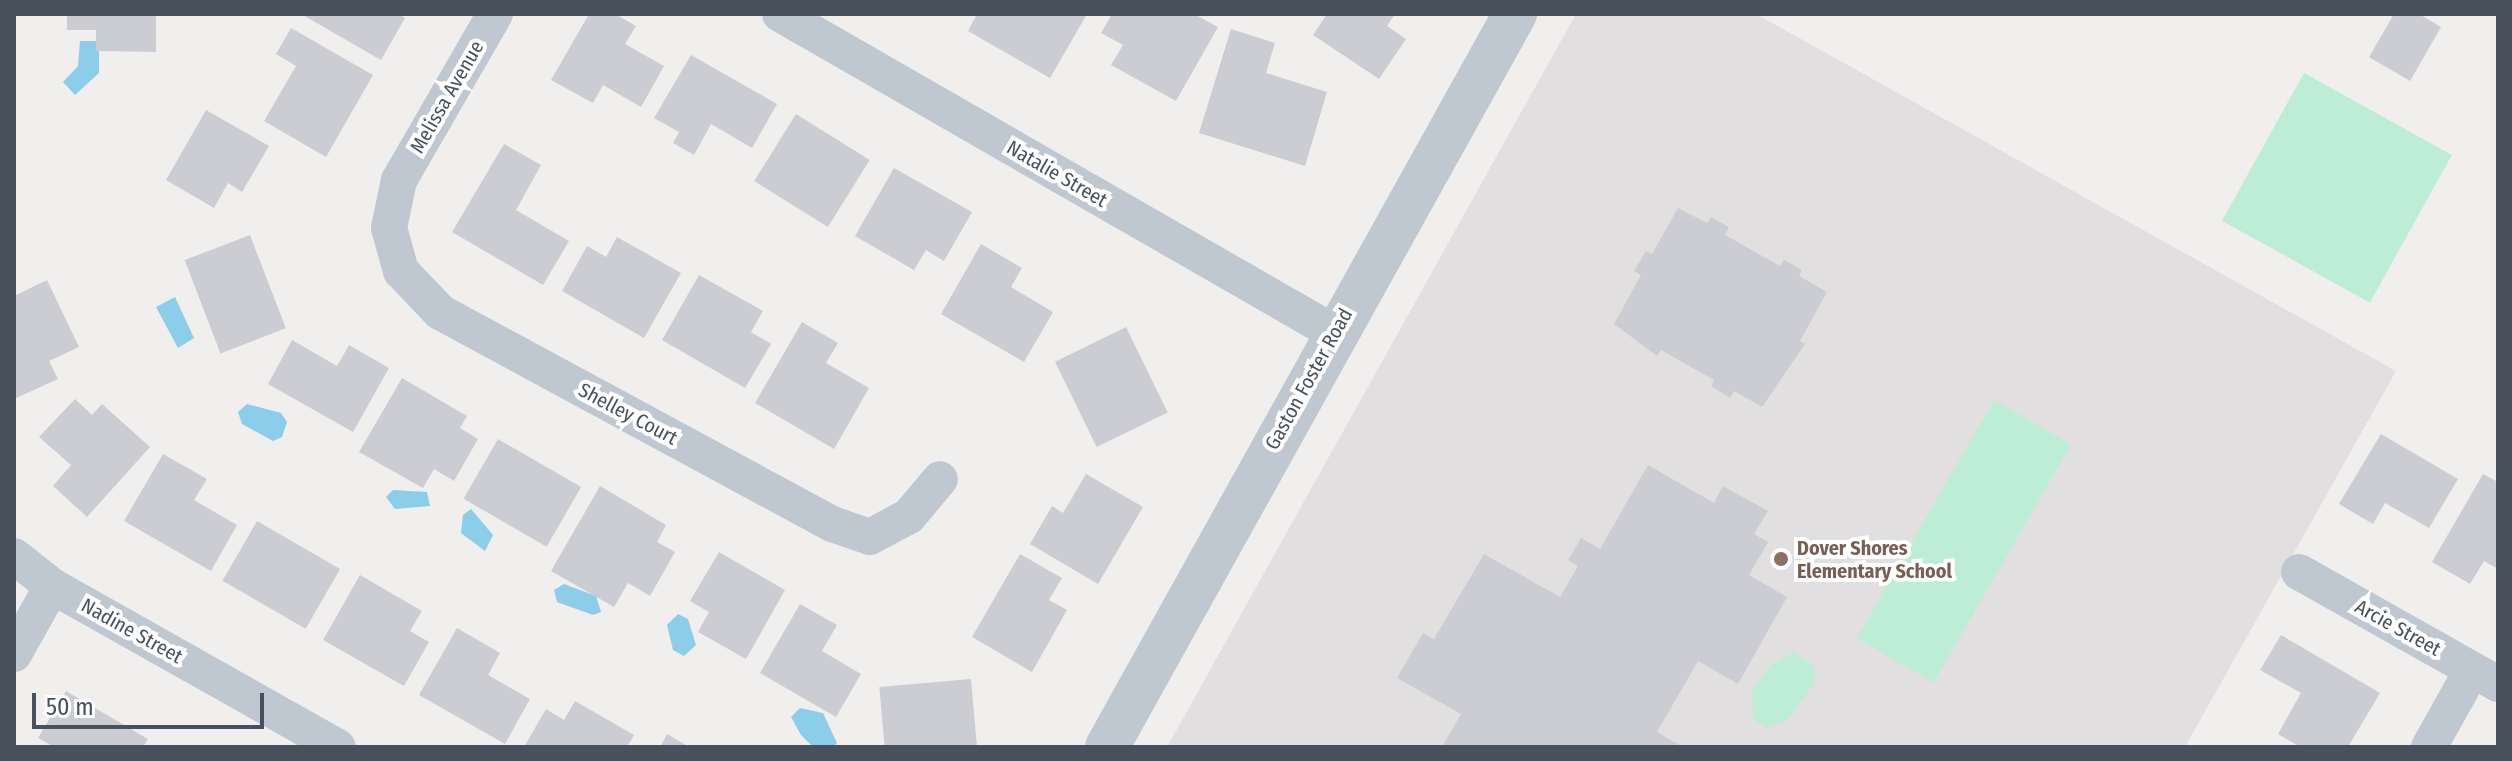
<!DOCTYPE html>
<html>
<head>
<meta charset="utf-8">
<style>
  body { margin:0 }
  #map { position:relative; width:2512px; height:761px; overflow:hidden; background:#f1eeee; font-family:"Fira Sans Condensed",sans-serif }
  div>[style] { position:absolute }
  [style*='--x'] { left:calc(var(--x)*1px); top:calc(var(--y)*1px); width:calc(var(--w)*1px); rotate:calc(var(--a)*1deg) }
  .education>* { inset:0; background:#e2dfe0 }
  .green>* { inset:0; background:#bdedd4; transform-origin:0 0 }
  .water>* { inset:0; background:#8ccee9 }
  .building>* { inset:0; background:#cbcdd3; transform-origin:0 0 }
  .minor>* { height:36px; margin:-18px; padding:0 18px; transform-origin:18px; border-radius:18px; background:#bfc7d0 }
  .tertiary>* { height:44px; margin:-22px; padding:0 22px; transform-origin:22px; border-radius:22px; background:#bfc7d0 }
  .dots>* { width:22px; height:22px; translate:-50% -50%; box-sizing:border-box; border:4px solid #fff; border-radius:50% }
  span { translate:-50% -50%; white-space:nowrap; text-align:center; line-height:1.15; -webkit-text-stroke:8px #fff; paint-order:stroke }
  .street-label { font-size:20px; color:#47505b }
  .education-label { font-size:20px; color:#785e54; font-weight:700 }
  .left { translate:0 -50%; text-align:left }
  .frame { position:absolute; inset:0; border:16px solid #47505b; pointer-events:none }
  .scale { position:absolute; left:32px; top:693px; width:232px; height:36px; box-sizing:border-box; border:4px solid #47505b; border-top:0; padding-left:10px; font-size:24px; line-height:28px; white-space:nowrap; color:#47505b; -webkit-text-stroke:6px #fff; paint-order:stroke }
</style>
</head>
<body>
<div id="map">
  <div class="education">
    <div style="clip-path:polygon(1576px 14px,1756px 14px,2396px 371px,2185px 747px,1167px 747px)"></div>
  </div>
  <div class="green">
    <div style="left:2304px;top:73px;width:169px;height:169px;rotate:29deg"></div>
    <div style="left:1994px;top:400px;width:89px;height:275px;rotate:30deg"></div>
    <div style="clip-path:polygon(1794px 652px,1815px 667px,1814px 684px,1788px 719px,1767px 728px,1754px 720px,1751px 692px,1772px 664px)"></div>
  </div>
  <div class="water">
    <div style="clip-path:polygon(80px 41px,99px 41px,99px 73px,75px 95px,63px 82px,78px 66px)"></div>
    <div style="clip-path:polygon(175px 297px,194px 338px,178px 348px,156px 307px)"></div>
    <div style="clip-path:polygon(247px 404px,281px 413px,287px 422px,282px 437px,273px 441px,242px 424px,238px 412px)"></div>
    <div style="clip-path:polygon(393px 490px,427px 492px,430px 506px,395px 509px,386px 497px)"></div>
    <div style="clip-path:polygon(471px 509px,493px 535px,485px 551px,461px 533px,463px 515px)"></div>
    <div style="clip-path:polygon(564px 584px,596px 596px,601px 612px,593px 615px,557px 602px,554px 590px)"></div>
    <div style="clip-path:polygon(678px 614px,688px 619px,696px 645px,684px 656px,673px 650px,667px 625px)"></div>
    <div style="clip-path:polygon(800px 708px,823px 713px,837px 743px,833px 747px,813px 747px,801px 735px,791px 717px)"></div>
  </div>
  <div class="building">
    <div style="clip-path:polygon(67px 14px,156px 14px,156px 52px,96px 51px,96px 30px,67px 30px)"></div>
    <div style="clip-path:polygon(301px 14px,398px 14px,405px 18px,381px 60px)"></div>
    <div style="clip-path:polygon(589px 14px,615px 14px,636px 26px,625px 44px,664px 66px,641px 107px,603px 85px,593px 103px,551px 80px)"></div>
    <div style="clip-path:polygon(977px 14px,1087px 14px,1050px 78px,968px 31px)"></div>
    <div style="clip-path:polygon(1112px 14px,1194px 14px,1218px 27px,1176px 101px,1111px 65px,1123px 45px,1101px 33px)"></div>
    <div style="clip-path:polygon(1327px 14px,1395px 14px,1387px 26px,1406px 39px,1379px 79px,1313px 35px)"></div>
    <div style="clip-path:polygon(2394px 14px,2419px 14px,2441px 27px,2410px 81px,2369px 57px)"></div>
    <div style="clip-path:polygon(291px 28px,373px 75px,326px 157px,264px 121px,296px 66px,276px 54px)"></div>
    <div style="clip-path:polygon(1231px 29px,1275px 43px,1266px 73px,1327px 92px,1305px 166px,1199px 133px)"></div>
    <div style="clip-path:polygon(691px 55px,777px 104px,752px 148px,711px 124px,694px 155px,673px 143px,679px 132px,654px 118px)"></div>
    <div style="clip-path:polygon(206px 110px,269px 146px,242px 192px,228px 183px,214px 208px,166px 180px)"></div>
    <div style="left:796px;top:114px;width:87px;height:79px;rotate:32deg"></div>
    <div style="clip-path:polygon(504px 144px,541px 165px,516px 210px,569px 241px,543px 285px,452px 232px)"></div>
    <div style="clip-path:polygon(894px 168px,972px 212px,944px 261px,926px 250px,914px 270px,855px 236px)"></div>
    <div style="clip-path:polygon(1678px 208px,1707px 223px,1711px 217px,1729px 227px,1725px 235px,1780px 266px,1784px 260px,1802px 270px,1799px 276px,1827px 292px,1800px 341px,1805px 344px,1762px 407px,1734px 391px,1730px 398px,1711px 386px,1714px 380px,1661px 350px,1657px 356px,1614px 324px,1641px 275px,1634px 271px,1646px 251px,1652px 254px)"></div>
    <div style="left:250px;top:235px;width:100px;height:70px;rotate:69deg"></div>
    <div style="clip-path:polygon(617px 237px,681px 273px,644px 338px,562px 291px,587px 246px,606px 257px)"></div>
    <div style="clip-path:polygon(981px 244px,1022px 268px,1011px 287px,1053px 312px,1024px 362px,941px 314px)"></div>
    <div style="clip-path:polygon(699px 275px,763px 311px,751px 332px,771px 344px,745px 388px,662px 340px)"></div>
    <div style="clip-path:polygon(47px 280px,79px 347px,49px 361px,58px 379px,14px 399px,14px 296px)"></div>
    <div style="clip-path:polygon(802px 322px,838px 343px,826px 363px,869px 388px,834px 449px,755px 403px)"></div>
    <div style="left:1126px;top:327px;width:95px;height:79px;rotate:64deg"></div>
    <div style="clip-path:polygon(292px 340px,337px 366px,349px 345px,389px 368px,353px 432px,268px 384px)"></div>
    <div style="clip-path:polygon(402px 378px,467px 416px,460px 428px,478px 439px,454px 481px,434px 469px,423px 488px,359px 452px)"></div>
    <div style="clip-path:polygon(75px 399px,92px 415px,102px 404px,150px 447px,87px 517px,53px 486px,71px 465px,39px 437px)"></div>
    <div style="clip-path:polygon(2381px 434px,2458px 479px,2429px 528px,2385px 503px,2373px 524px,2339px 504px)"></div>
    <div style="left:498px;top:439px;width:96px;height:69px;rotate:30deg"></div>
    <div style="clip-path:polygon(163px 454px,207px 479px,194px 500px,237px 525px,211px 571px,124px 521px)"></div>
    <div style="clip-path:polygon(1648px 465px,1714px 503px,1723px 486px,1768px 511px,1754px 534px,1768px 542px,1749px 575px,1787px 597px,1738px 684px,1698px 661px,1657px 732px,1683px 747px,1442px 747px,1461px 714px,1397px 678px,1423px 633px,1434px 639px,1484px 554px,1560px 597px,1578px 566px,1568px 560px,1581px 538px,1600px 549px)"></div>
    <div style="clip-path:polygon(1086px 474px,1143px 507px,1098px 584px,1030px 544px,1052px 506px,1063px 513px)"></div>
    <div style="clip-path:polygon(2483px 474px,2498px 482px,2498px 569px,2484px 561px,2470px 584px,2432px 562px)"></div>
    <div style="clip-path:polygon(600px 486px,666px 525px,657px 542px,675px 552px,650px 596px,628px 583px,614px 607px,551px 571px)"></div>
    <div style="left:257px;top:521px;width:96px;height:69px;rotate:30deg"></div>
    <div style="clip-path:polygon(719px 552px,785px 590px,746px 659px,698px 632px,709px 612px,690px 601px)"></div>
    <div style="clip-path:polygon(1020px 554px,1062px 578px,1049px 600px,1067px 610px,1032px 672px,972px 637px)"></div>
    <div style="clip-path:polygon(360px 575px,422px 611px,410px 631px,429px 642px,404px 686px,323px 640px)"></div>
    <div style="clip-path:polygon(800px 604px,837px 625px,822px 651px,861px 674px,836px 717px,760px 673px)"></div>
    <div style="clip-path:polygon(457px 628px,500px 653px,488px 675px,530px 699px,505px 744px,419px 695px)"></div>
    <div style="clip-path:polygon(2281px 635px,2380px 693px,2348px 747px,2300px 747px,2278px 734px,2301px 693px,2260px 670px)"></div>
    <div style="left:971px;top:679px;width:68px;height:92px;rotate:85deg"></div>
    <div style="clip-path:polygon(66px 691px,148px 739px,143px 747px,54px 747px,38px 738px)"></div>
    <div style="clip-path:polygon(575px 701px,634px 735px,627px 747px,524px 747px,546px 709px,564px 720px)"></div>
    <div style="clip-path:polygon(667px 734px,689px 747px,660px 747px)"></div>
  </div>
  <div class="minor">
    <div style="--x:495;--y:14;--w:192;--a:120"></div>
    <div style="--x:399;--y:180;--w:49;--a:101.8"></div>
    <div style="--x:389;--y:228;--w:45;--a:74.4"></div>
    <div style="--x:401;--y:271;--w:57;--a:46.4"></div>
    <div style="--x:440;--y:312;--w:446;--a:28.4"></div>
    <div style="--x:832;--y:524;--w:40;--a:18.9"></div>
    <div style="--x:870;--y:537;--w:44;--a:-28.3"></div>
    <div style="--x:909;--y:516;--w:48;--a:-50"></div>
    <div style="--x:780;--y:14;--w:640;--a:29.89"></div>
    <div style="--x:14;--y:556;--w:48;--a:38.3"></div>
    <div style="--x:52;--y:586;--w:328;--a:29.4"></div>
    <div style="--x:2299;--y:572;--w:228;--a:29.4"></div>
    <div style="--x:14;--y:654;--w:78;--a:-60.8"></div>
    <div style="--x:2429;--y:747;--w:88;--a:-60.8"></div>
  </div>
  <div class="tertiary">
    <div style="--x:1107;--y:747;--w:839;--a:-60.9"></div>
  </div>
  <div class="dots">
    <div style="left:1781px;top:559px;background:#8d6e63"></div>
  </div>
  <div class="street-label">
    <span style="left:447px;top:97px;rotate:-60deg">Melissa Avenue</span>
    <span style="left:1057px;top:174px;rotate:30deg">Natalie Street</span>
    <span style="left:1309px;top:379px;rotate:-61deg">Gaston Foster Road</span>
    <span style="left:628px;top:414px;rotate:28deg">Shelley Court</span>
    <span style="left:2398px;top:628px;rotate:29deg">Arcie Street</span>
    <span style="left:132px;top:631px;rotate:29deg">Nadine Street</span>
  </div>
  <div class="education-label">
    <span class="left" style="left:1797px;top:560px">Dover Shores<br>Elementary School</span>
  </div>
  <div class="frame"></div>
  <div class="scale">50 m</div>
</div>
</body>
</html>
